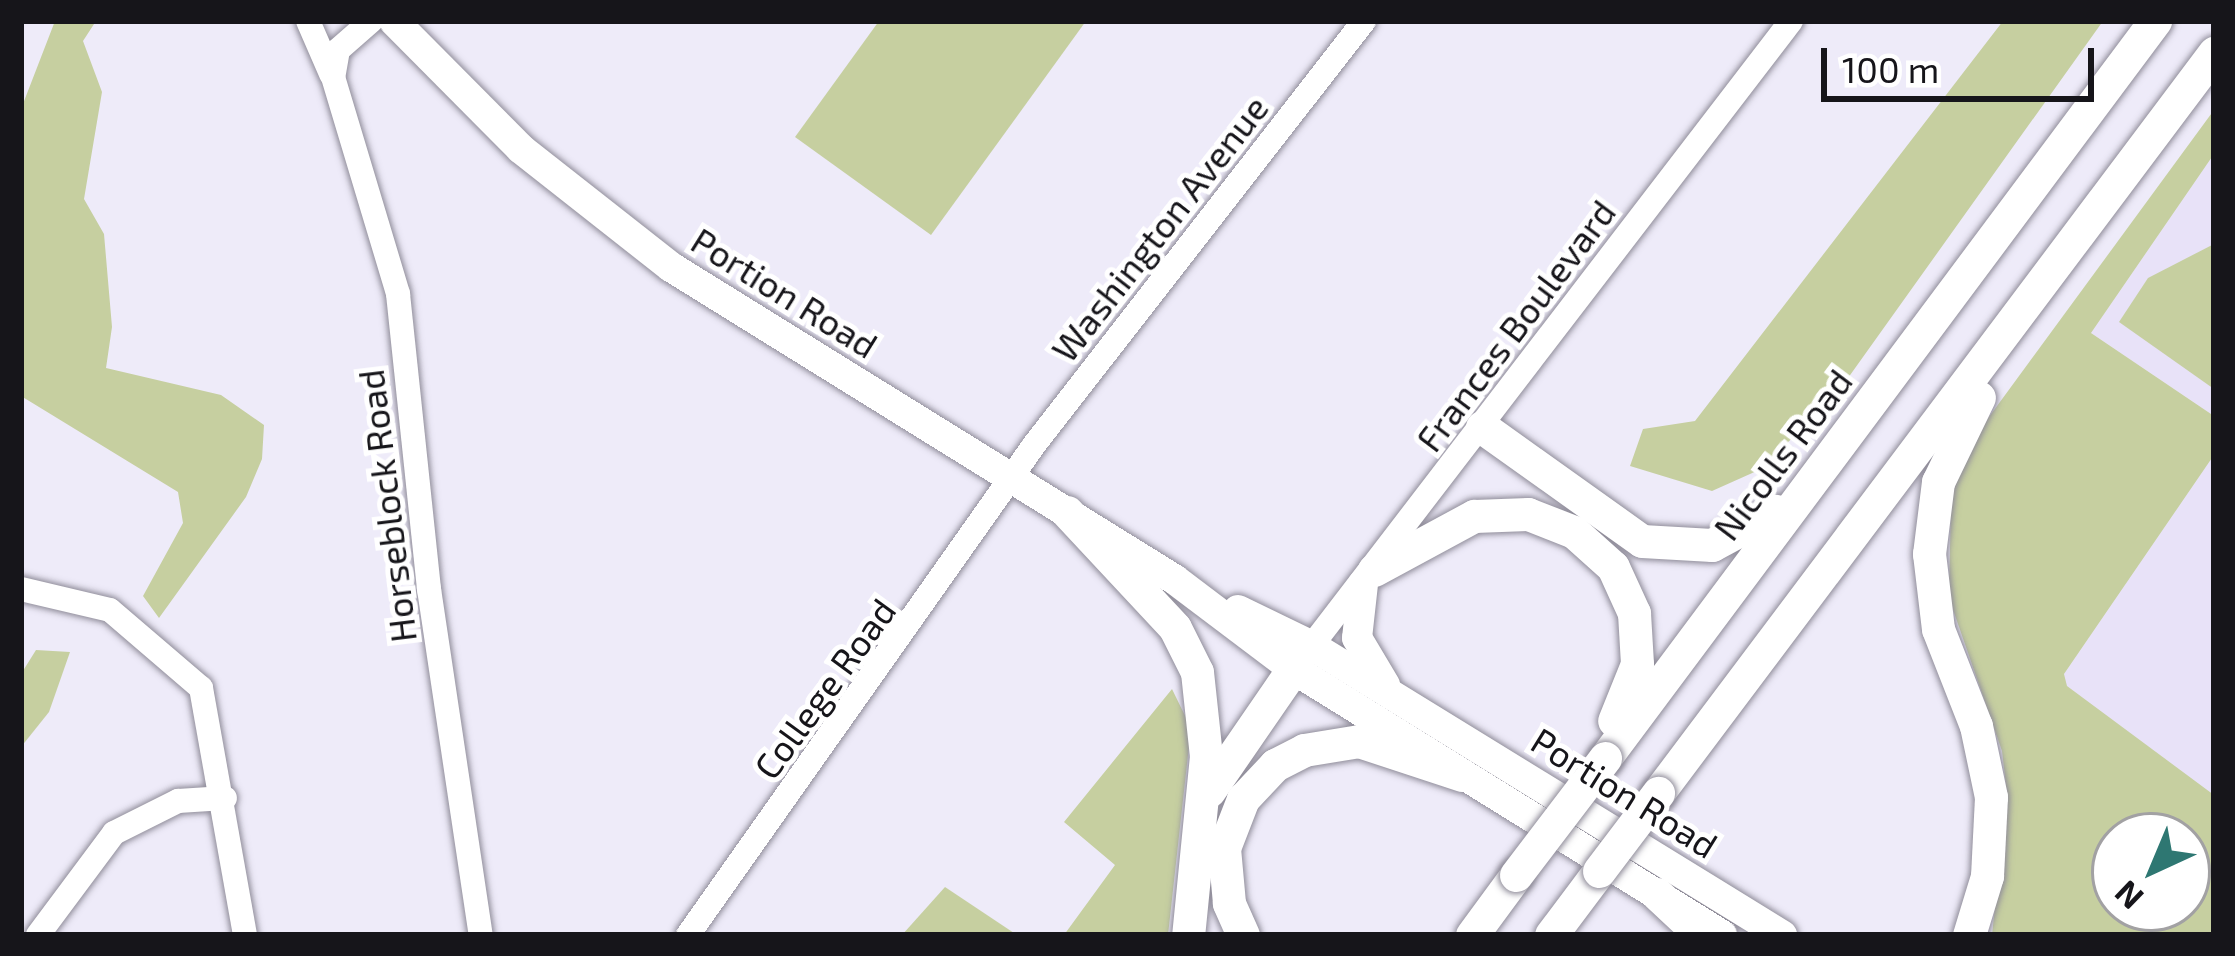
<!DOCTYPE html>
<html>
<head>
<meta charset="utf-8">
<style>
  body { margin:0 }
  #map { position:relative; width:2235px; height:956px; overflow:hidden; background:#eeebf9; font-family:"Exo 2",sans-serif }
  div>[style] { position:absolute }
  [style*='--x'] { left:calc(var(--x)*1px); top:calc(var(--y)*1px); width:calc(var(--w)*1px); rotate:calc(var(--a)*1deg) }
  .built>* { inset:0; background:#e8e2f8 }
  .green>* { inset:0; background:#c6cfa0 }
  .roads { filter:drop-shadow(0 0 3px #908d9a) drop-shadow(0 0 3px #908d9a) }
  .minor>* { height:24px; margin:-12px; padding:0 12px; transform-origin:12px; border-radius:12px; background:#fff }
  .major>* { height:30px; margin:-15px; padding:0 15px; transform-origin:15px; border-radius:15px; background:#fff }
  .highway>* { height:33px; margin:-16.5px; padding:0 16.5px; transform-origin:16.5px; border-radius:16.5px; background:#fff }
  .bridges { filter:drop-shadow(0 0 3px #908d9a) drop-shadow(0 0 3px #908d9a) }
  .highway-bridge>* { height:33px; margin:-16.5px; padding:0 16.5px; transform-origin:16.5px; border-radius:16.5px; background:#fff }
  span { translate:-50% -50%; white-space:nowrap; text-align:center; line-height:1.15; -webkit-text-stroke:10px #fff; paint-order:stroke }
  .street-label { font-size:36px; color:#16151a }
  .frame { position:absolute; inset:0; border:24px solid #16151a; pointer-events:none }
  .north { position:absolute; left:2091px; top:812px; width:120px; height:120px; box-sizing:border-box; background:#fff; border:3px solid #a2a1a3; border-radius:50%; rotate:224deg; font-size:33px; font-weight:700; line-height:48px; text-align:center; color:#16151a }
  .north::after { content:''; display:block; margin:auto; width:42px; height:54px; background:#2e7772; clip-path:polygon(50% 0,100% 100%,50% 72%,0 100%) }
  .scale { position:absolute; left:1821px; top:48px; width:273px; height:54px; box-sizing:border-box; border:6px solid #16151a; border-top:0; padding-left:15px; font-size:36px; line-height:42px; white-space:nowrap; color:#16151a; -webkit-text-stroke:9px #fff; paint-order:stroke }
</style>
</head>
<body>
<div id="map">
  <div class="built">
    <div style="clip-path:polygon(2214px 154px,2214px 416px,2091px 333px)"></div>
    <div style="clip-path:polygon(2214px 455px,2214px 795px,2066px 686px,2064px 674px)"></div>
  </div>
  <div class="green">
    <div style="clip-path:polygon(55px 21px,96px 21px,83px 41px,102px 92px,84px 199px,104px 234px,112px 327px,106px 368px,221px 395px,264px 425px,262px 459px,246px 497px,159px 618px,143px 596px,183px 523px,178px 492px,21px 396px,21px 109px)"></div>
    <div style="clip-path:polygon(879px 21px,1086px 21px,931px 235px,795px 137px)"></div>
    <div style="clip-path:polygon(2003px 21px,2103px 21px,1833px 399px,1759px 470px,1712px 491px,1630px 466px,1643px 429px,1695px 421px)"></div>
    <div style="clip-path:polygon(evenodd,2214px 110px,2214px 154px,2091px 333px,2214px 416px,2214px 455px,2064px 674px,2067px 686px,2214px 795px,2214px 935px,1992px 935px,2007px 794px,2002px 751px,1949px 598px,1951px 499px,1967px 447px,2214px 110px,2115px 836px,2187px 836px,2187px 908px,2115px 908px,2115px 836px)"></div>
    <div style="clip-path:polygon(2214px 244px,2214px 389px,2119px 322px,2148px 278px)"></div>
    <div style="clip-path:polygon(36px 650px,70px 652px,49px 712px,21px 747px,21px 674px)"></div>
    <div style="clip-path:polygon(1172px 689px,1191px 728px,1168px 935px,1064px 935px,1115px 865px,1064px 822px)"></div>
    <div style="clip-path:polygon(945px 887px,1017px 935px,902px 935px)"></div>
  </div>
  <div class="roads">
    <div class="minor">
      <div style="--x:308;--y:21;--w:58;--a:66.5"></div>
      <div style="--x:371;--y:21;--w:44;--a:138.7"></div>
      <div style="--x:338;--y:50;--w:27;--a:100"></div>
      <div style="--x:333;--y:77;--w:227;--a:73.3"></div>
      <div style="--x:398;--y:294;--w:297;--a:84"></div>
      <div style="--x:429;--y:589;--w:350;--a:81.5"></div>
      <div style="--x:21;--y:589;--w:91;--a:13.3"></div>
      <div style="--x:110;--y:610;--w:120;--a:40.6"></div>
      <div style="--x:201;--y:688;--w:251;--a:79.9"></div>
      <div style="--x:1303;--y:657;--w:802;--a:-52.5"></div>
      <div style="--x:38;--y:935;--w:127;--a:-53.3"></div>
      <div style="--x:114;--y:833;--w:72;--a:-26.6"></div>
      <div style="--x:178;--y:801;--w:47;--a:-3.7"></div>
      <div style="--x:688;--y:935;--w:600;--a:-54.77"></div>
      <div style="--x:1034;--y:445;--w:537;--a:-52.11"></div>
    </div>
    <div class="major">
      <div style="--x:394;--y:21;--w:180;--a:45.2"></div>
      <div style="--x:521;--y:149;--w:191;--a:38.2"></div>
      <div style="--x:671;--y:267;--w:592;--a:31.81"></div>
      <div style="--x:1174;--y:579;--w:149;--a:37.1"></div>
      <div style="--x:1293;--y:669;--w:505;--a:31.8"></div>
      <div style="--x:1363;--y:584;--w:54;--a:96.3"></div>
      <div style="--x:1357;--y:638;--w:55;--a:59.2"></div>
      <div style="--x:1238;--y:610;--w:82;--a:25.9"></div>
      <div style="--x:1312;--y:646;--w:552;--a:31.59"></div>
    </div>
    <div class="highway">
      <div style="--x:1482;--y:427;--w:196;--a:35.5"></div>
      <div style="--x:1642;--y:541;--w:70;--a:3.3"></div>
      <div style="--x:1712;--y:545;--w:72;--a:-28.4"></div>
      <div style="--x:1067;--y:512;--w:158;--a:47"></div>
      <div style="--x:1175;--y:628;--w:49;--a:63.4"></div>
      <div style="--x:1197;--y:672;--w:84;--a:83.9"></div>
      <div style="--x:1206;--y:756;--w:180;--a:95.7"></div>
      <div style="--x:1374;--y:570;--w:114;--a:-28.4"></div>
      <div style="--x:1474;--y:516;--w:54;--a:-2.1"></div>
      <div style="--x:1528;--y:514;--w:49;--a:21.4"></div>
      <div style="--x:1574;--y:532;--w:52;--a:41.9"></div>
      <div style="--x:1613;--y:567;--w:51;--a:65.5"></div>
      <div style="--x:1634;--y:613;--w:51;--a:86.6"></div>
      <div style="--x:1637;--y:664;--w:61;--a:112"></div>
      <div style="--x:1605;--y:758;--w:920;--a:-53.27"></div>
      <div style="--x:1209;--y:791;--w:148;--a:-55.5"></div>
      <div style="--x:1658;--y:793;--w:926;--a:-53.08"></div>
      <div style="--x:1657;--y:894;--w:60;--a:43"></div>
      <div style="--x:1243;--y:935;--w:35;--a:-114"></div>
      <div style="--x:1229;--y:903;--w:55;--a:-95.2"></div>
      <div style="--x:1224;--y:848;--w:53;--a:-68.8"></div>
      <div style="--x:1243;--y:799;--w:47;--a:-46.7"></div>
      <div style="--x:1275;--y:765;--w:33;--a:-27"></div>
      <div style="--x:1304;--y:750;--w:56;--a:-9.3"></div>
      <div style="--x:1359;--y:741;--w:108;--a:18.3"></div>
      <div style="--x:1472;--y:935;--w:74;--a:-53.7"></div>
      <div style="--x:1551;--y:935;--w:80;--a:-53.1"></div>
      <div style="--x:1969;--y:935;--w:62;--a:-73"></div>
      <div style="--x:1987;--y:876;--w:79;--a:-87.1"></div>
      <div style="--x:1991;--y:797;--w:73;--a:-101.9"></div>
      <div style="--x:1976;--y:726;--w:104;--a:-111.4"></div>
      <div style="--x:1938;--y:629;--w:76;--a:-96.8"></div>
      <div style="--x:1929;--y:554;--w:73;--a:-82.9"></div>
      <div style="--x:1938;--y:482;--w:94;--a:-64.2"></div>
    </div>
  </div>
  <div class="bridges">
    <div class="highway-bridge">
      <div style="--x:1599;--y:871;--w:98;--a:-52.9"></div>
      <div style="--x:1516;--y:875;--w:147;--a:-52.7"></div>
    </div>
  </div>
  <div class="street-label">
    <span style="left:1159px;top:228px;rotate:-52deg">Washington Avenue</span>
    <span style="left:785px;top:292px;rotate:32deg">Portion Road</span>
    <span style="left:1515px;top:325px;rotate:-53deg">Frances Boulevard</span>
    <span style="left:1782px;top:454px;rotate:-53deg">Nicolls Road</span>
    <span style="left:386px;top:506px;rotate:-97deg">Horseblock Road</span>
    <span style="left:824px;top:688px;rotate:-54deg">College Road</span>
    <span style="left:1625px;top:792px;rotate:32deg">Portion Road</span>
  </div>
  <div class="frame"></div>
  <div class="north">N</div>
  <div class="scale">100 m</div>
</div>
</body>
</html>
